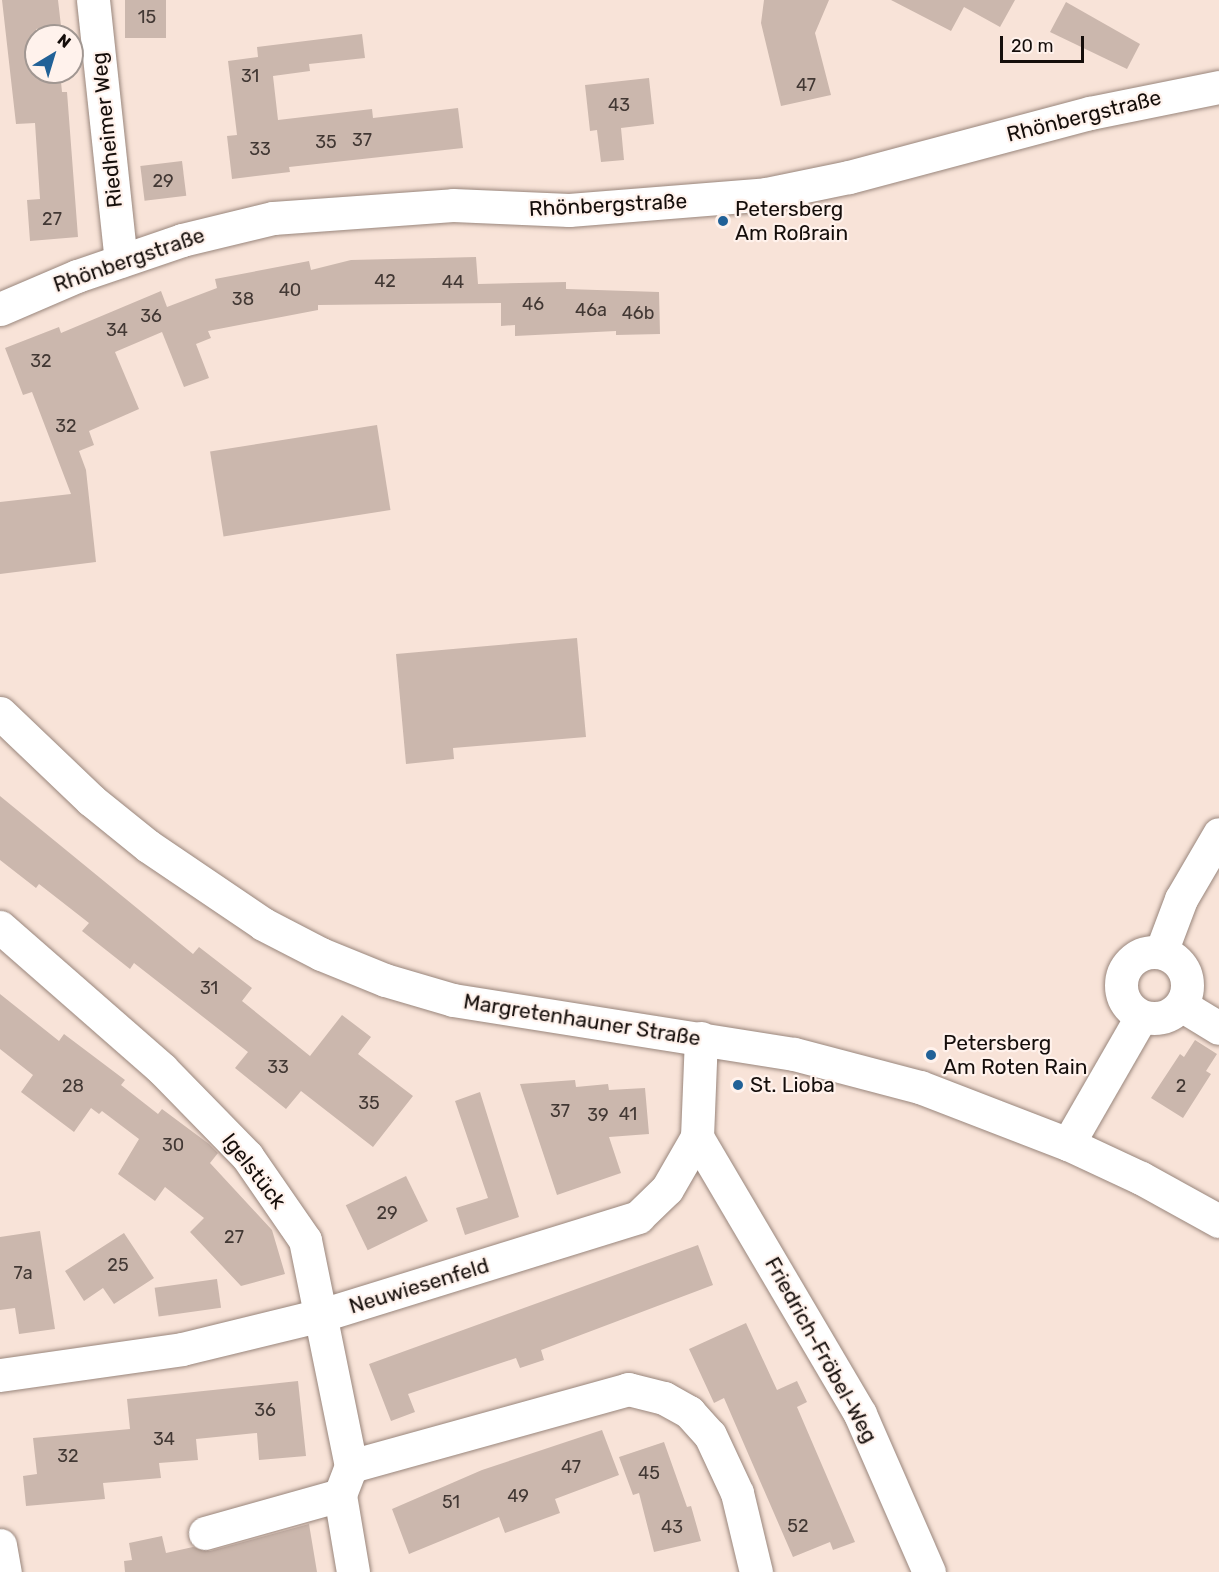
<!DOCTYPE html>
<html>
<head>
<meta charset="utf-8">
<style>
  body { margin:0 }
  #map { position:relative; width:1219px; height:1572px; overflow:hidden; background:#f8e3d8; font-family:Rubik,sans-serif }
  div>[style] { position:absolute }
  [style*='--x'] { left:calc(var(--x)*1px); top:calc(var(--y)*1px); width:calc(var(--w)*1px); rotate:calc(var(--a)*1deg) }
  .building>* { inset:0; background:#cbb7ad; transform-origin:0 0 }
  .roads { filter:drop-shadow(0 0 2px #99867c) drop-shadow(0 0 2px #99867c) }
  .minor>* { height:33px; margin:-16.5px; padding:0 16.5px; transform-origin:16.5px; border-radius:16.5px; background:#fff }
  .minor>.ring { margin:-16.5px; padding:0; box-sizing:content-box; background:none; border:33px solid #fff; border-radius:50% }
  .dots>* { width:16px; height:16px; translate:-50% -50%; box-sizing:border-box; border:3px solid #fff2ec; border-radius:50% }
  span { translate:-50% -50%; white-space:nowrap; text-align:center; line-height:1.15; -webkit-text-stroke:4.5px #fff2ec; paint-order:stroke }
  .number-label { font-size:18px; color:#423834 }
  .number-label span { -webkit-text-stroke-width:0 }
  .street-label { font-size:21px; color:#150e0b }
  .poi-label { font-size:21px; color:#150e0b }
  .left { translate:0 -50%; text-align:left }
  .north { position:absolute; left:24px; top:24px; width:60px; height:60px; box-sizing:border-box; background:#fff2ec; border:2px solid #a19792; border-radius:50%; rotate:38deg; font-size:16px; font-weight:700; line-height:24px; text-align:center; color:#150e0b }
  .north::after { content:''; display:block; margin:auto; width:21px; height:27px; background:#216197; clip-path:polygon(50% 0,100% 100%,50% 72%,0 100%) }
  .scale { position:absolute; left:1000px; top:36px; width:84px; height:27px; box-sizing:border-box; border:3px solid #150e0b; border-top:0; padding-left:8px; font-size:18px; line-height:21px; white-space:nowrap; color:#150e0b; -webkit-text-stroke:4px #fff2ec; paint-order:stroke }
</style>
</head>
<body>
<div id="map">
  <div class="building">
    <div style="clip-path:polygon(2px 0,58px 0,61px 26px,36px 29px,36px 72px,60px 72px,62px 92px,67px 92px,78px 237px,30px 241px,27px 200px,40px 199px,35px 123px,16px 124px)"></div>
    <div style="left:125px;top:0;width:41px;height:38px"></div>
    <div style="clip-path:polygon(764px 0,829px 0,815px 33px,831px 95px,781px 106px,761px 23px)"></div>
    <div style="clip-path:polygon(891px 0,1015px 0,1000px 27px,964px 7px,951px 31px)"></div>
    <div style="clip-path:polygon(1066px 2px,1140px 44px,1127px 69px,1050px 32px)"></div>
    <div style="clip-path:polygon(362px 34px,365px 58px,309px 64px,310px 71px,273px 76px,278px 120px,372px 109px,373px 118px,458px 108px,463px 148px,289px 167px,290px 172px,232px 179px,227px 136px,237px 135px,228px 61px,258px 57px,257px 47px)"></div>
    <div style="clip-path:polygon(649px 78px,654px 124px,621px 128px,624px 160px,601px 162px,597px 130px,590px 131px,585px 85px)"></div>
    <div style="left:182px;top:161px;width:35px;height:42px;rotate:83deg"></div>
    <div style="clip-path:polygon(476px 257px,478px 284px,566px 282px,566px 289px,659px 292px,660px 334px,616px 335px,616px 331px,515px 336px,515px 325px,501px 326px,501px 303px,318px 305px,318px 310px,208px 331px,211px 338px,196px 344px,209px 378px,184px 387px,162px 332px,115px 352px,139px 409px,89px 431px,94px 445px,79px 451px,86px 470px,96px 562px,0 574px,0 502px,71px 494px,32px 392px,23px 395px,5px 348px,59px 327px,61px 333px,161px 291px,167px 307px,217px 288px,215px 279px,309px 261px,311px 270px,351px 260px)"></div>
    <div style="left:377px;top:425px;width:86px;height:169px;rotate:81deg"></div>
    <div style="clip-path:polygon(577px 638px,586px 737px,453px 748px,454px 759px,406px 764px,396px 654px)"></div>
    <div style="clip-path:polygon(0 796px,193px 954px,199px 947px,252px 988px,242px 1001px,310px 1056px,342px 1015px,371px 1037px,358px 1054px,413px 1096px,373px 1147px,301px 1091px,286px 1109px,235px 1068px,248px 1052px,134px 963px,130px 969px,82px 931px,89px 923px,39px 884px,36px 888px,0 860px)"></div>
    <div style="clip-path:polygon(0 994px,59px 1041px,64px 1034px,125px 1080px,121px 1085px,158px 1114px,162px 1109px,209px 1144px,218px 1153px,210px 1163px,272px 1230px,285px 1274px,241px 1286px,190px 1232px,204px 1218px,165px 1187px,155px 1201px,118px 1174px,139px 1139px,102px 1111px,99px 1114px,91px 1108px,74px 1132px,21px 1092px,33px 1075px,0 1049px)"></div>
    <div style="clip-path:polygon(1195px 1040px,1217px 1054px,1206px 1071px,1211px 1074px,1183px 1118px,1151px 1098px,1180px 1054px,1184px 1057px)"></div>
    <div style="clip-path:polygon(575px 1080px,576px 1087px,608px 1084px,609px 1090px,645px 1088px,649px 1134px,609px 1137px,621px 1173px,557px 1195px,520px 1084px)"></div>
    <div style="clip-path:polygon(480px 1092px,519px 1217px,465px 1235px,456px 1208px,488px 1198px,455px 1101px)"></div>
    <div style="left:406px;top:1176px;width:50px;height:67px;rotate:64deg"></div>
    <div style="clip-path:polygon(40px 1231px,55px 1329px,19px 1334px,15px 1308px,0 1310px,0 1237px)"></div>
    <div style="clip-path:polygon(124px 1233px,154px 1278px,114px 1304px,103px 1288px,84px 1301px,65px 1271px)"></div>
    <div style="clip-path:polygon(698px 1245px,713px 1285px,541px 1350px,544px 1360px,520px 1368px,516px 1358px,408px 1394px,415px 1412px,391px 1421px,369px 1364px)"></div>
    <div style="left:217px;top:1279px;width:29px;height:63px;rotate:82deg"></div>
    <div style="clip-path:polygon(746px 1323px,777px 1390px,797px 1381px,807px 1402px,797px 1407px,855px 1542px,833px 1550px,830px 1542px,793px 1557px,724px 1398px,714px 1403px,689px 1349px)"></div>
    <div style="clip-path:polygon(298px 1381px,306px 1456px,259px 1460px,257px 1433px,196px 1439px,198px 1460px,159px 1463px,161px 1478px,103px 1483px,105px 1499px,26px 1506px,23px 1476px,37px 1474px,33px 1438px,130px 1429px,127px 1399px)"></div>
    <div style="clip-path:polygon(602px 1430px,619px 1475px,555px 1499px,560px 1513px,505px 1533px,499px 1517px,409px 1554px,392px 1509px,482px 1470px)"></div>
    <div style="clip-path:polygon(664px 1442px,687px 1507px,691px 1506px,701px 1541px,654px 1552px,639px 1493px,633px 1495px,619px 1457px)"></div>
    <div style="clip-path:polygon(309px 1524px,317px 1572px,125px 1572px,124px 1561px,132px 1560px,129px 1543px,162px 1536px,166px 1553px,193px 1547px,210px 1551px)"></div>
  </div>
  <div class="roads">
    <div class="minor">
      <div style="--x:93;--y:0;--w:262;--a:83.9"></div>
      <div style="--x:0;--y:309;--w:84;--a:-23.2"></div>
      <div style="--x:77;--y:276;--w:111;--a:-18.9"></div>
      <div style="--x:182;--y:240;--w:94;--a:-13.6"></div>
      <div style="--x:273;--y:218;--w:180;--a:-4.1"></div>
      <div style="--x:453;--y:205;--w:116;--a:2.5"></div>
      <div style="--x:569;--y:210;--w:198;--a:-4.6"></div>
      <div style="--x:766;--y:194;--w:85;--a:-11.6"></div>
      <div style="--x:849;--y:177;--w:249;--a:-14.9"></div>
      <div style="--x:1090;--y:113;--w:132;--a:-11.4"></div>
      <div style="--x:0;--y:713;--w:126;--a:43.7"></div>
      <div style="--x:91;--y:800;--w:73;--a:38.9"></div>
      <div style="--x:148;--y:846;--w:139;--a:34.1"></div>
      <div style="--x:263;--y:924;--w:65;--a:27.3"></div>
      <div style="--x:321;--y:954;--w:69;--a:22.1"></div>
      <div style="--x:385;--y:980;--w:71;--a:16.4"></div>
      <div style="--x:453;--y:1000;--w:345;--a:9"></div>
      <div style="--x:794;--y:1054;--w:130;--a:14.7"></div>
      <div style="--x:920;--y:1087;--w:159;--a:21.1"></div>
      <div style="--x:1068;--y:1144;--w:81;--a:25"></div>
      <div style="--x:1141;--y:1178;--w:89;--a:28.9"></div>
      <div style="--x:0;--y:927;--w:215;--a:41.2"></div>
      <div style="--x:162;--y:1069;--w:122;--a:45.7"></div>
      <div style="--x:247;--y:1156;--w:102;--a:55.4"></div>
      <div style="--x:305;--y:1240;--w:231;--a:78.5"></div>
      <div style="--x:351;--y:1466;--w:31;--a:111"></div>
      <div style="--x:340;--y:1495;--w:78;--a:80.4"></div>
      <div class="ring" style="left:1121px;top:952px;width:33px;height:33px"></div>
      <div style="--x:1161;--y:952;--w:57;--a:-69.3"></div>
      <div style="--x:1181;--y:899;--w:75;--a:-59.7"></div>
      <div style="--x:1181;--y:1005;--w:44;--a:31.2"></div>
      <div style="--x:697;--y:1137;--w:321;--a:59.5"></div>
      <div style="--x:860;--y:1414;--w:172;--a:66.4"></div>
      <div style="--x:1068;--y:1144;--w:146;--a:-60.1"></div>
      <div style="--x:0;--y:1375;--w:184;--a:-8.1"></div>
      <div style="--x:182;--y:1349;--w:144;--a:-13.7"></div>
      <div style="--x:322;--y:1315;--w:331;--a:-17.2"></div>
      <div style="--x:638;--y:1217;--w:40;--a:-44"></div>
      <div style="--x:667;--y:1189;--w:60;--a:-60"></div>
      <div style="--x:697;--y:1137;--w:99;--a:-87.7"></div>
      <div style="--x:351;--y:1466;--w:288;--a:-15.5"></div>
      <div style="--x:628;--y:1389;--w:37;--a:14"></div>
      <div style="--x:664;--y:1398;--w:29;--a:29"></div>
      <div style="--x:689;--y:1412;--w:31;--a:48"></div>
      <div style="--x:710;--y:1435;--w:64;--a:65"></div>
      <div style="--x:737;--y:1493;--w:81;--a:76.5"></div>
      <div style="--x:205;--y:1533;--w:140;--a:-15.7"></div>
      <div style="--x:0;--y:1545;--w:27;--a:80"></div>
    </div>
  </div>
  <div class="dots">
    <div style="left:723px;top:221px;background:#216197"></div>
    <div style="left:931px;top:1055px;background:#216197"></div>
    <div style="left:738px;top:1085px;background:#216197"></div>
  </div>
  <div class="number-label">
    <span style="left:147px;top:17px">15</span>
    <span style="left:250px;top:76px">31</span>
    <span style="left:806px;top:85px">47</span>
    <span style="left:619px;top:105px">43</span>
    <span style="left:362px;top:140px">37</span>
    <span style="left:326px;top:142px">35</span>
    <span style="left:260px;top:149px">33</span>
    <span style="left:163px;top:181px">29</span>
    <span style="left:52px;top:219px">27</span>
    <span style="left:385px;top:281px">42</span>
    <span style="left:453px;top:282px">44</span>
    <span style="left:290px;top:290px">40</span>
    <span style="left:243px;top:299px">38</span>
    <span style="left:533px;top:304px">46</span>
    <span style="left:591px;top:310px">46a</span>
    <span style="left:638px;top:313px">46b</span>
    <span style="left:151px;top:316px">36</span>
    <span style="left:117px;top:330px">34</span>
    <span style="left:41px;top:361px">32</span>
    <span style="left:66px;top:426px">32</span>
    <span style="left:209px;top:988px">31</span>
    <span style="left:278px;top:1067px">33</span>
    <span style="left:73px;top:1086px">28</span>
    <span style="left:1181px;top:1086px">2</span>
    <span style="left:369px;top:1103px">35</span>
    <span style="left:560px;top:1111px">37</span>
    <span style="left:628px;top:1114px">41</span>
    <span style="left:598px;top:1115px">39</span>
    <span style="left:173px;top:1145px">30</span>
    <span style="left:387px;top:1213px">29</span>
    <span style="left:234px;top:1237px">27</span>
    <span style="left:118px;top:1265px">25</span>
    <span style="left:23px;top:1273px">7a</span>
    <span style="left:265px;top:1410px">36</span>
    <span style="left:164px;top:1439px">34</span>
    <span style="left:68px;top:1456px">32</span>
    <span style="left:571px;top:1467px">47</span>
    <span style="left:649px;top:1473px">45</span>
    <span style="left:518px;top:1496px">49</span>
    <span style="left:451px;top:1502px">51</span>
    <span style="left:798px;top:1526px">52</span>
    <span style="left:672px;top:1527px">43</span>
  </div>
  <div class="street-label">
    <span style="left:1084px;top:116px;rotate:-14deg">Rhönbergstraße</span>
    <span style="left:107px;top:130px;rotate:-96deg">Riedheimer Weg</span>
    <span style="left:608px;top:205px;rotate:-3deg">Rhönbergstraße</span>
    <span style="left:129px;top:260px;rotate:-19deg">Rhönbergstraße</span>
    <span style="left:582px;top:1020px;rotate:9deg">Margretenhauner Straße</span>
    <span style="left:254px;top:1171px;rotate:52deg">Igelstück</span>
    <span style="left:419px;top:1286px;rotate:-17deg">Neuwiesenfeld</span>
    <span style="left:821px;top:1350px;rotate:61deg">Friedrich-Fröbel-Weg</span>
  </div>
  <div class="poi-label">
    <span class="left" style="left:735px;top:221px">Petersberg<br>Am Roßrain</span>
    <span class="left" style="left:943px;top:1055px">Petersberg<br>Am Roten Rain</span>
    <span class="left" style="left:750px;top:1085px">St. Lioba</span>
  </div>
  <div class="north">N</div>
  <div class="scale">20 m</div>
</div>
</body>
</html>
